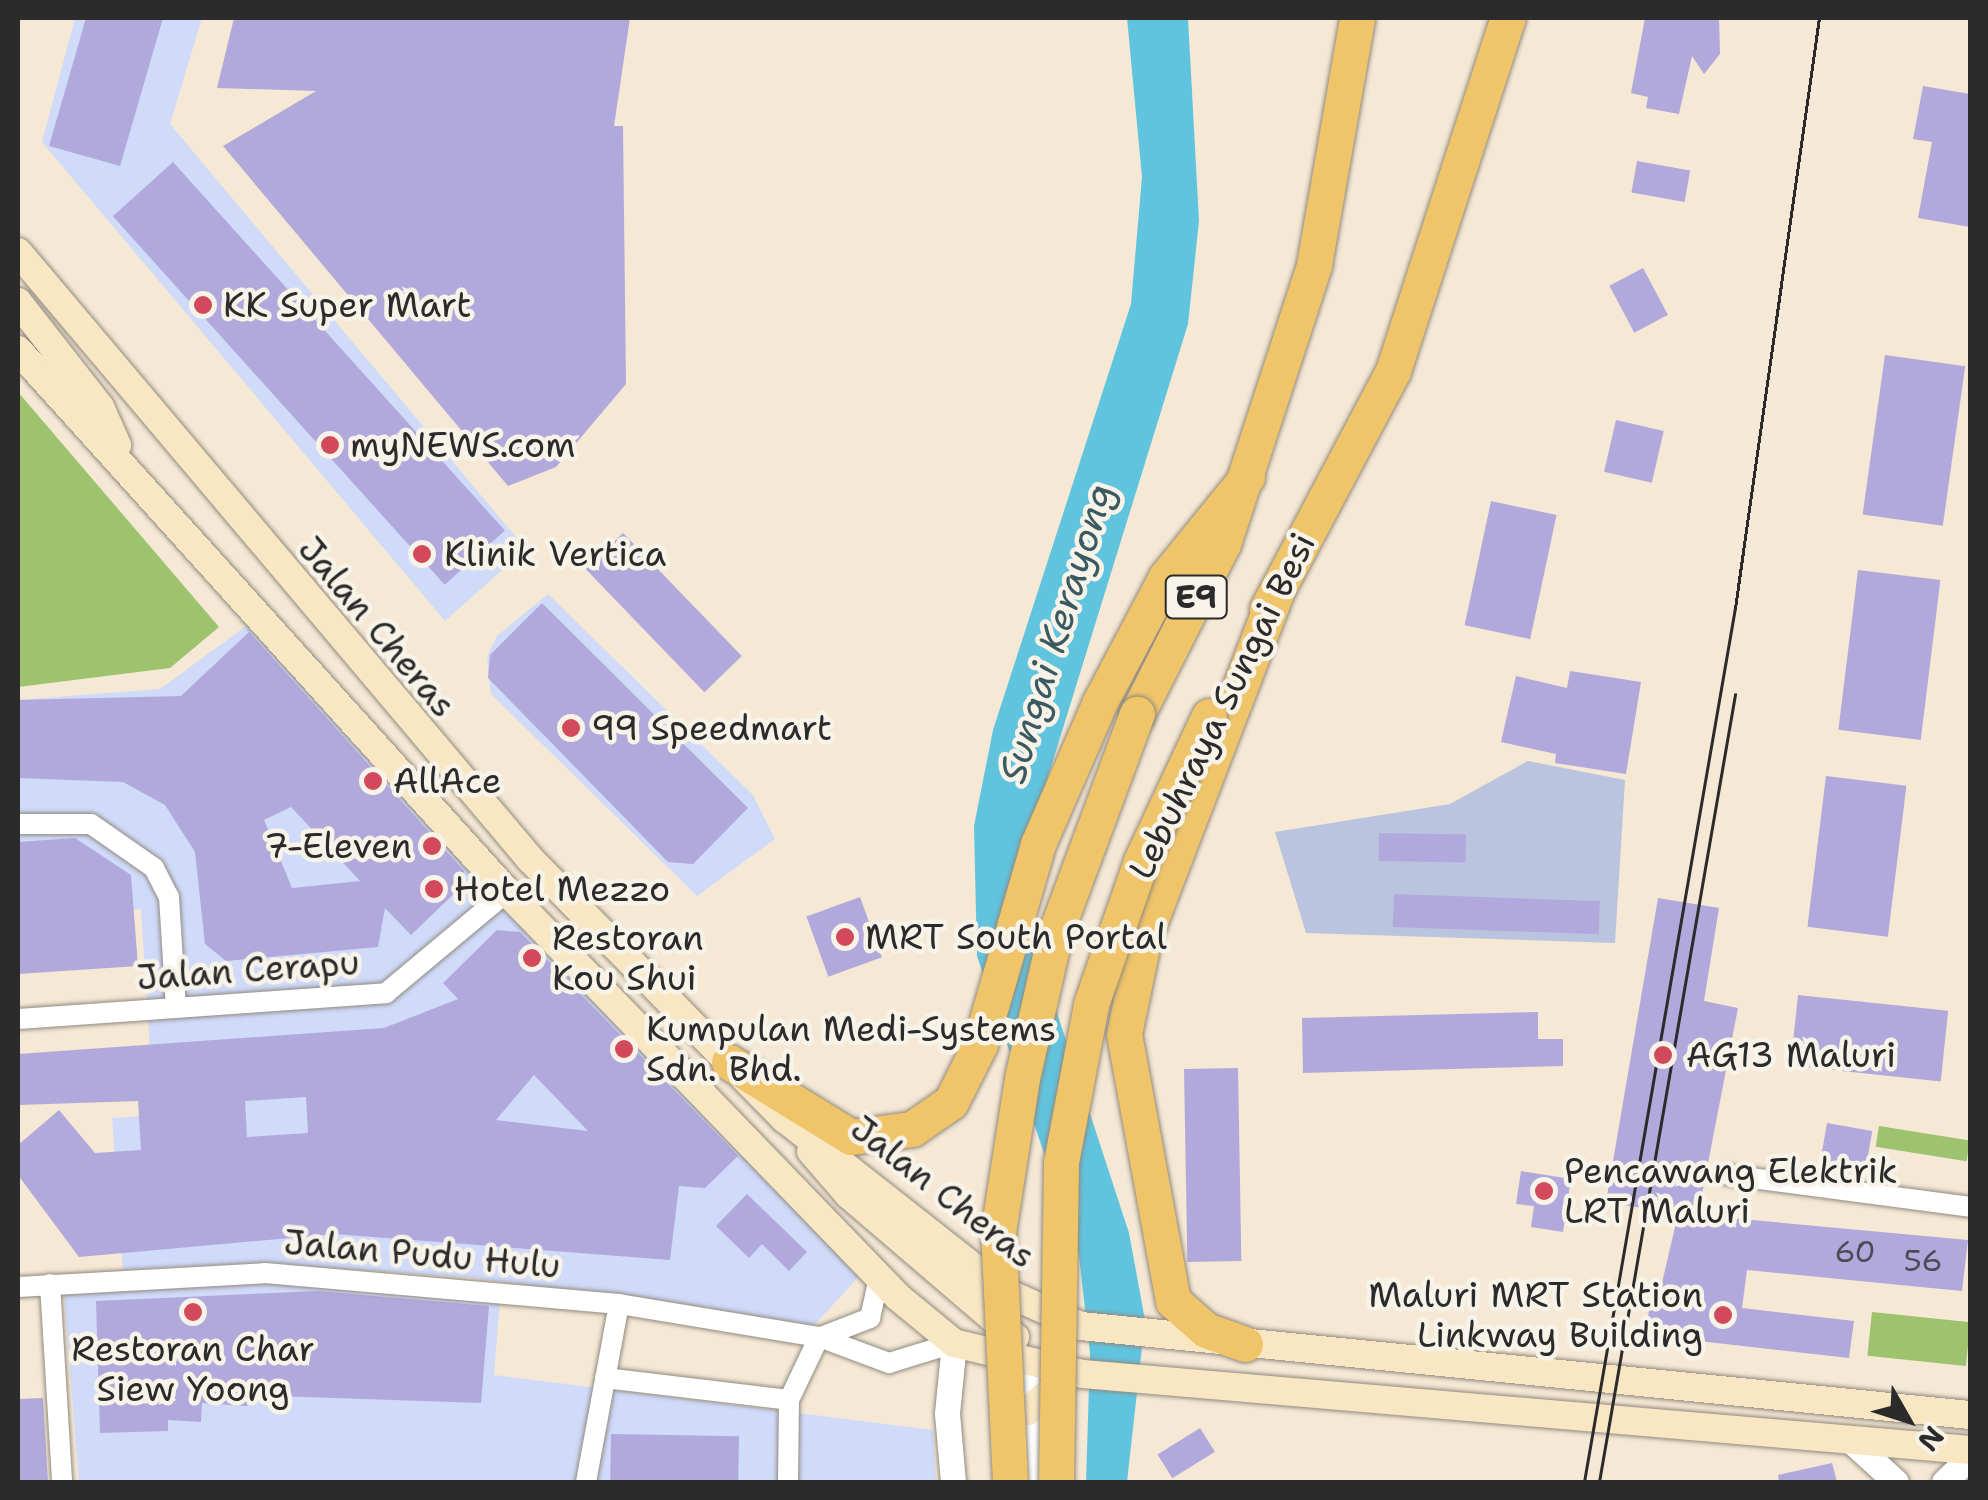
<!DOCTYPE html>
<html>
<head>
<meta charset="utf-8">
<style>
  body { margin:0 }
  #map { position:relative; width:1988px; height:1500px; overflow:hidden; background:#f5e8d4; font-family:"Shantell Sans",sans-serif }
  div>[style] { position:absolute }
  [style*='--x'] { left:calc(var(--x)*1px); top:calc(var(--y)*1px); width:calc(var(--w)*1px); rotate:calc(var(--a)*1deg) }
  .built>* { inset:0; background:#d0daf9 }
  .industrial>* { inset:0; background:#bac4de }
  .green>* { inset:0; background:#9dc36e; transform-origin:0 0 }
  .water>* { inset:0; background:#61c4df }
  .building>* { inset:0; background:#b1a9dc; transform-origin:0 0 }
  .roads { filter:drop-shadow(0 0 2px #908a80) drop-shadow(0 0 2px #908a80) }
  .minor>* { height:20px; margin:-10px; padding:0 10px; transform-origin:10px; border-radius:10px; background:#fff }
  .tertiary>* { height:25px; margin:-12.5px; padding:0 12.5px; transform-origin:12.5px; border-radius:12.5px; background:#fff }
  .secondary>* { height:28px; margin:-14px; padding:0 14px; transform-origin:14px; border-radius:14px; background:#f9e7c3 }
  .motorway>* { height:35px; margin:-17.5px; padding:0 17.5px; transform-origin:17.5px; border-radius:17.5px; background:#f0c469 }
  .tram>* { height:2.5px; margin:-1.25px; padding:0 1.25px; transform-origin:1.25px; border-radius:1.25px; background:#2b2b2b }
  .bridges { filter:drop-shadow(0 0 2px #908a80) drop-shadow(0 0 2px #908a80) }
  .motorway-bridge>* { height:35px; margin:-17.5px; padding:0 17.5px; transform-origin:17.5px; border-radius:17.5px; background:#f0c469 }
  .dots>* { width:28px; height:28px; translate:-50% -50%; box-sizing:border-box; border:5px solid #f7f3e8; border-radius:50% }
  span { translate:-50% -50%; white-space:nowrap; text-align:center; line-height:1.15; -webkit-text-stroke:9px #f7f3e8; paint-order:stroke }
  .number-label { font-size:30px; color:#4c4a57 }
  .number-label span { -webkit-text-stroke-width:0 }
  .shield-label span { padding:2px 8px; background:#f7f3e8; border:2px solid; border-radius:8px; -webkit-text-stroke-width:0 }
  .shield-label { font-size:32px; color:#2b2b2b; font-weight:700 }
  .poi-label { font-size:35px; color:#2b2b2b }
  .left { translate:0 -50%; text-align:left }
  .right { translate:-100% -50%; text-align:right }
  .street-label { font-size:35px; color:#2b2b2b }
  .water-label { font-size:38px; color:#3b5961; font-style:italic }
  .frame { position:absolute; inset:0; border:20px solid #2b2b2b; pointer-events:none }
  .north { position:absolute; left:1858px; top:1370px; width:100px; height:100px; -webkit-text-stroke:8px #f7f3e8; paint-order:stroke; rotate:129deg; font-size:28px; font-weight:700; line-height:40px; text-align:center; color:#2b2b2b }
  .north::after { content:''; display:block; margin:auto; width:35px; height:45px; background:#2b2b2b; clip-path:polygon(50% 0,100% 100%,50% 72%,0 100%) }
</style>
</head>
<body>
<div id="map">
  <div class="built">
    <div style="clip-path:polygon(75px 18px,202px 18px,170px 124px,526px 549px,445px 621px,42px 142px)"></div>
    <div style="clip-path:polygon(548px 594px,753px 795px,775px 839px,697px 896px,491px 694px,487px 656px,497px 636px)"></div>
    <div style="clip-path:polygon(249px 624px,860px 1275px,813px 1327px,474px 1278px,259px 1263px,123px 1270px,112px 1118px,154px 1115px,141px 909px,18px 918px,18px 700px,160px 689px)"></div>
    <div style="clip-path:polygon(265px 1281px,500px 1298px,494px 1375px,933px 1430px,936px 1482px,79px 1482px,64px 1294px)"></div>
  </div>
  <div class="industrial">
    <div style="clip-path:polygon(1528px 761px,1625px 780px,1615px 943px,1306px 933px,1275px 832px,1450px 804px)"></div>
  </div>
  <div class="green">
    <div style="clip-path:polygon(18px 392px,219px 627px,170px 668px,18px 687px)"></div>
    <div style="left:1879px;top:1126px;width:92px;height:21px;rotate:9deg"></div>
    <div style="left:1872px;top:1312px;width:99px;height:44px;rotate:6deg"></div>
  </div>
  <div class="water">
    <div style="clip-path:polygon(1127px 18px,1188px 18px,1199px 221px,1188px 324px,1038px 809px,1025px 915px,1129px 1233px,1145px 1320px,1127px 1482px,1086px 1482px,1090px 1353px,1079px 1256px,977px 956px,974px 826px,993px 730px,1131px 304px,1142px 177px)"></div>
  </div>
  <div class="building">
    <div style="clip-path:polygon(86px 18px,163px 18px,120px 166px,49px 146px)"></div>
    <div style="clip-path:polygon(234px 18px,630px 18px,614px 126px,623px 126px,626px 384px,556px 467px,508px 486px,223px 146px,316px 91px,217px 88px)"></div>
    <div style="clip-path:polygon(1645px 18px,1719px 18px,1720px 54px,1704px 74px,1692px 56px,1679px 114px,1646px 108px,1648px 97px,1631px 93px)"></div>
    <div style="clip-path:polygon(1923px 86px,1970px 94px,1970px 227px,1918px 218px,1932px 142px,1913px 139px)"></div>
    <div style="left:1637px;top:161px;width:54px;height:32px;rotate:10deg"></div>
    <div style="left:173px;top:162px;width:496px;height:81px;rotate:48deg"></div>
    <div style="left:1643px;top:268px;width:53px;height:38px;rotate:62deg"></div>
    <div style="left:1885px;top:355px;width:81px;height:161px;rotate:8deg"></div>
    <div style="left:1616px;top:420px;width:49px;height:53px;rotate:13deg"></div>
    <div style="left:1491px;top:501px;width:67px;height:127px;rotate:12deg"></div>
    <div style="left:623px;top:533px;width:171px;height:52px;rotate:46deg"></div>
    <div style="left:1858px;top:570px;width:83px;height:161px;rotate:7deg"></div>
    <div style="clip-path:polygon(542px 603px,748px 808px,693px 864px,668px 862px,488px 678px,490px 655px)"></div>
    <div style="clip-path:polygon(evenodd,249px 632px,464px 871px,462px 886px,411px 935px,385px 908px,378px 947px,226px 961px,205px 944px,195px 852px,165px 805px,123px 782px,18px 778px,18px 700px,181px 696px,249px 632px,291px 807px,324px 842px,360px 881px,292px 888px,264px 820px,291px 807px)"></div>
    <div style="clip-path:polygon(1570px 671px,1641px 682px,1626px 774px,1555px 763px,1556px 754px,1501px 742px,1516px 676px,1567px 688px)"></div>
    <div style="left:1826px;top:776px;width:81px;height:152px;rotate:7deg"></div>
    <div style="left:1379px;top:833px;width:87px;height:28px;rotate:1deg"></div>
    <div style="clip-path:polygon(75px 838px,131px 875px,138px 966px,18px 974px,18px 842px)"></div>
    <div style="left:1394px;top:894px;width:206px;height:33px;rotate:2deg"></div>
    <div style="left:860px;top:897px;width:64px;height:57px;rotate:70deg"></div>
    <div style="clip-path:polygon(1658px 898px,1719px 908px,1704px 1001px,1738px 1008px,1698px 1215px,1968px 1240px,1962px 1291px,1747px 1270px,1742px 1308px,1854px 1321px,1849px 1358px,1646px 1335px,1652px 1282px,1662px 1283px,1678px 1214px,1606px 1202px)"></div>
    <div style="clip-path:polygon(evenodd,497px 930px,520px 932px,738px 1156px,705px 1188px,679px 1186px,670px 1260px,334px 1234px,79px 1257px,18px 1175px,18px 1145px,59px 1110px,95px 1153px,141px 1150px,138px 1101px,18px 1105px,18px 1054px,384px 1028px,458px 999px,443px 983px,497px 930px,534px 1075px,588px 1131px,496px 1120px,534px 1075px,497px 930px,306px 1097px,308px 1133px,247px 1137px,245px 1101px,306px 1097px)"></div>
    <div style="left:1798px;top:995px;width:151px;height:71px;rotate:6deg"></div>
    <div style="clip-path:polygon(1538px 1012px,1538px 1039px,1563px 1039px,1563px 1066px,1303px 1073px,1302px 1018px)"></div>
    <div style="left:1238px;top:1068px;width:193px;height:54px;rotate:89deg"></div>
    <div style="left:1827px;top:1123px;width:46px;height:40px;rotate:10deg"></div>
    <div style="clip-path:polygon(1521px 1171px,1571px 1179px,1563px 1232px,1531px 1227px,1534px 1206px,1516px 1204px)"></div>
    <div style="clip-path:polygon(747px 1194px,807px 1252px,789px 1271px,762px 1244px,749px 1258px,716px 1226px)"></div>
    <div style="clip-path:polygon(317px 1291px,489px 1306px,481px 1403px,247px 1395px,247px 1406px,202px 1403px,201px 1422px,168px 1420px,168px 1431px,100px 1433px,96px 1301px)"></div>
    <div style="clip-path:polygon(43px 1398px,48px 1482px,18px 1482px,18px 1399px)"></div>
    <div style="left:1200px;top:1428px;width:28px;height:50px;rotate:58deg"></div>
    <div style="left:611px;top:1434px;width:128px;height:48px;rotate:1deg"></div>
    <div style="clip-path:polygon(1832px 1463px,1837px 1482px,1779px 1482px,1778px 1475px)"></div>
  </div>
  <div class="roads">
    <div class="minor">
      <div style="--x:18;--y:824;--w:73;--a:0"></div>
      <div style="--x:91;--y:824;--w:77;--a:34.9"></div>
      <div style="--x:154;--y:868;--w:33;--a:63"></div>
      <div style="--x:169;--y:897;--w:110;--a:86.4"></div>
      <div style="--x:18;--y:1019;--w:369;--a:-4"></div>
      <div style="--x:386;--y:993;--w:158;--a:-39.9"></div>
      <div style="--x:1728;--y:1175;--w:244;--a:7.5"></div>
      <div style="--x:50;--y:1284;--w:198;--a:86.5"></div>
      <div style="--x:18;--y:1287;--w:247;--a:-3.2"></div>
      <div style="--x:265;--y:1273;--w:355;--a:5"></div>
      <div style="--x:619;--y:1304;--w:203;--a:9.4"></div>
      <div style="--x:819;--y:1337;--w:75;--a:20.4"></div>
      <div style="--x:889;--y:1363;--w:68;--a:-17.1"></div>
      <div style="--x:821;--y:1337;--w:53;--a:-21.2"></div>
      <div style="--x:870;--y:1318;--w:41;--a:-77.3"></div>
      <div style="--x:605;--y:1378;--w:185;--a:6.8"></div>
      <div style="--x:586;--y:1482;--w:181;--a:-79.5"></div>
      <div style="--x:788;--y:1482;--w:82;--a:-89.3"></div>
      <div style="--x:789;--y:1400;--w:70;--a:-64.5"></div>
    </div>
    <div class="tertiary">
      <div style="--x:1026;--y:1364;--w:118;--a:87.6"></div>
      <div style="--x:1850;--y:1440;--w:62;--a:42.4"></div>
      <div style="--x:953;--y:1482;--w:69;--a:-95"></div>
      <div style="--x:947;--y:1413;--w:70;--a:-84.3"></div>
      <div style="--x:1944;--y:1482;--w:36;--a:-44"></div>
    </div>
    <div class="secondary">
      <div style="--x:18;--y:252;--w:794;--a:49.85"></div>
      <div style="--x:530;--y:859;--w:364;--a:45.6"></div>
      <div style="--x:785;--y:1119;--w:280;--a:38.2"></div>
      <div style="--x:1005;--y:1292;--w:83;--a:24.1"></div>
      <div style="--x:1081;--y:1326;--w:893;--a:5.72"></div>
      <div style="--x:18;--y:302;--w:133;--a:52"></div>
      <div style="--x:100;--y:407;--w:42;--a:65.9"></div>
      <div style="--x:18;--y:350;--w:730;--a:47.94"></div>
      <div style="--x:507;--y:892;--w:563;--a:46.01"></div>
      <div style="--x:898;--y:1297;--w:72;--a:39.4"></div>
      <div style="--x:954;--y:1343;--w:133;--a:13.5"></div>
      <div style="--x:1083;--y:1374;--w:890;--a:4.9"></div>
      <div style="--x:811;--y:1151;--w:57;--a:49.3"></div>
      <div style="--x:848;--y:1194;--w:220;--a:40.6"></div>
      <div style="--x:1028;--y:1411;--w:52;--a:-41.9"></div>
    </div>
    <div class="motorway">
      <div style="--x:1267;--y:609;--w:269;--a:-62.1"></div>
      <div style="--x:1393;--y:371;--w:371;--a:-72"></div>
      <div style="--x:1137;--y:714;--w:191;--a:-63.2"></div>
      <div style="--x:1223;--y:544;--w:293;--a:-71.9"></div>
      <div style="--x:1314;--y:265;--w:251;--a:-80.1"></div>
      <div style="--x:729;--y:1062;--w:143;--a:31.6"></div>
      <div style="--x:851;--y:1137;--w:62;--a:-7.5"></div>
      <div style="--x:912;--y:1129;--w:47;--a:-34.7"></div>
      <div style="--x:951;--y:1102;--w:65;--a:-63.4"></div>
      <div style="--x:980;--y:1044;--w:208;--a:-73.8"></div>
      <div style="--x:1038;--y:844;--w:155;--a:-66.4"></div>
      <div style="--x:1100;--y:702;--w:141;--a:-62.2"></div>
      <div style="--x:1166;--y:577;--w:129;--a:-51"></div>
      <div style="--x:1245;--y:1344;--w:41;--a:-160.3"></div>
      <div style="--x:1206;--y:1330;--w:44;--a:-138.7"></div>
      <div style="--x:1173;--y:1301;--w:271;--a:-100.4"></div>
      <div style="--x:1124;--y:1034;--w:99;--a:-78.3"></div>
      <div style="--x:1144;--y:937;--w:372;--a:-69"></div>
    </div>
  </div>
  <div class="tram">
    <div style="--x:1584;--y:1482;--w:887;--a:-80.2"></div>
    <div style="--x:1735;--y:608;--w:596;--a:-81.9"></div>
    <div style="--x:1599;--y:1482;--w:799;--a:-80.2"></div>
  </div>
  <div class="bridges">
    <div class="motorway-bridge">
      <div style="--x:1010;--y:1482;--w:250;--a:-92.7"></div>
      <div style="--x:998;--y:1232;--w:156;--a:-81.1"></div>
      <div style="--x:1022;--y:1078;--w:148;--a:-77.1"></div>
      <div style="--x:1055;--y:934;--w:235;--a:-69.6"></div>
      <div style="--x:1056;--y:1482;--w:320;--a:-89.1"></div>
      <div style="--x:1061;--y:1162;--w:161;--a:-79.2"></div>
      <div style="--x:1091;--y:1004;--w:151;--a:-70.7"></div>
      <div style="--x:1141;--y:861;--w:160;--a:-64.9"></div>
    </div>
  </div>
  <div class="dots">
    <div style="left:203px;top:305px;background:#d1495b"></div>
    <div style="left:330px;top:445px;background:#d1495b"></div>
    <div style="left:422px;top:554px;background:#d1495b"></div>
    <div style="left:571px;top:728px;background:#d1495b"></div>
    <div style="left:373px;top:781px;background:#d1495b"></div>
    <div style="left:432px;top:846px;background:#d1495b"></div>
    <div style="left:434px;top:889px;background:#d1495b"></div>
    <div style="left:845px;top:937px;background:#d1495b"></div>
    <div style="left:532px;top:958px;background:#d1495b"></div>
    <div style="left:624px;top:1049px;background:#d1495b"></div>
    <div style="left:1663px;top:1055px;background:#d1495b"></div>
    <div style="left:1544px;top:1191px;background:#d1495b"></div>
    <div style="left:193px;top:1312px;background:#d1495b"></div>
    <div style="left:1723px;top:1315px;background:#d1495b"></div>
  </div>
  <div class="number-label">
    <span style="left:1855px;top:1252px">60</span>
    <span style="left:1923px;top:1261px">56</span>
  </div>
  <div class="shield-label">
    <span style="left:1196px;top:597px">E9</span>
  </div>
  <div class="poi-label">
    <span class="left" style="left:223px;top:305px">KK Super Mart</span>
    <span class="left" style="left:350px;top:445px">myNEWS.com</span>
    <span class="left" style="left:444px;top:554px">Klinik Vertica</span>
    <span class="left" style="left:591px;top:728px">99 Speedmart</span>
    <span class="left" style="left:393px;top:781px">AllAce</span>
    <span class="right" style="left:412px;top:846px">7-Eleven</span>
    <span class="left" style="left:454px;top:889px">Hotel Mezzo</span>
    <span class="left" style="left:865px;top:937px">MRT South Portal</span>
    <span class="left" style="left:552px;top:958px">Restoran<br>Kou Shui</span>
    <span class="left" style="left:646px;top:1049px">Kumpulan Medi-Systems<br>Sdn. Bhd.</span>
    <span class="left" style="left:1686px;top:1055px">AG13 Maluri</span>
    <span class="left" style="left:1564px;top:1191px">Pencawang Elektrik<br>LRT Maluri</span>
    <span class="right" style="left:1703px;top:1315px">Maluri MRT Station<br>Linkway Building</span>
    <span style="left:193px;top:1369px">Restoran Char<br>Siew Yoong</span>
  </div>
  <div class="street-label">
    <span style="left:377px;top:627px;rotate:50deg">Jalan Cheras</span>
    <span style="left:1222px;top:706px;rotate:-64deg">Lebuhraya Sungai Besi</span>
    <span style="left:248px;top:970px;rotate:-4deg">Jalan Cerapu</span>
    <span style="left:943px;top:1192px;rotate:38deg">Jalan Cheras</span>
    <span style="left:422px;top:1254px;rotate:5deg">Jalan Pudu Hulu</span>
  </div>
  <div class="water-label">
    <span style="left:1056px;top:633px;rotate:-73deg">Sungai Kerayong</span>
  </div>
  <div class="frame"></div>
  <div class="north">N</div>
</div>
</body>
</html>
